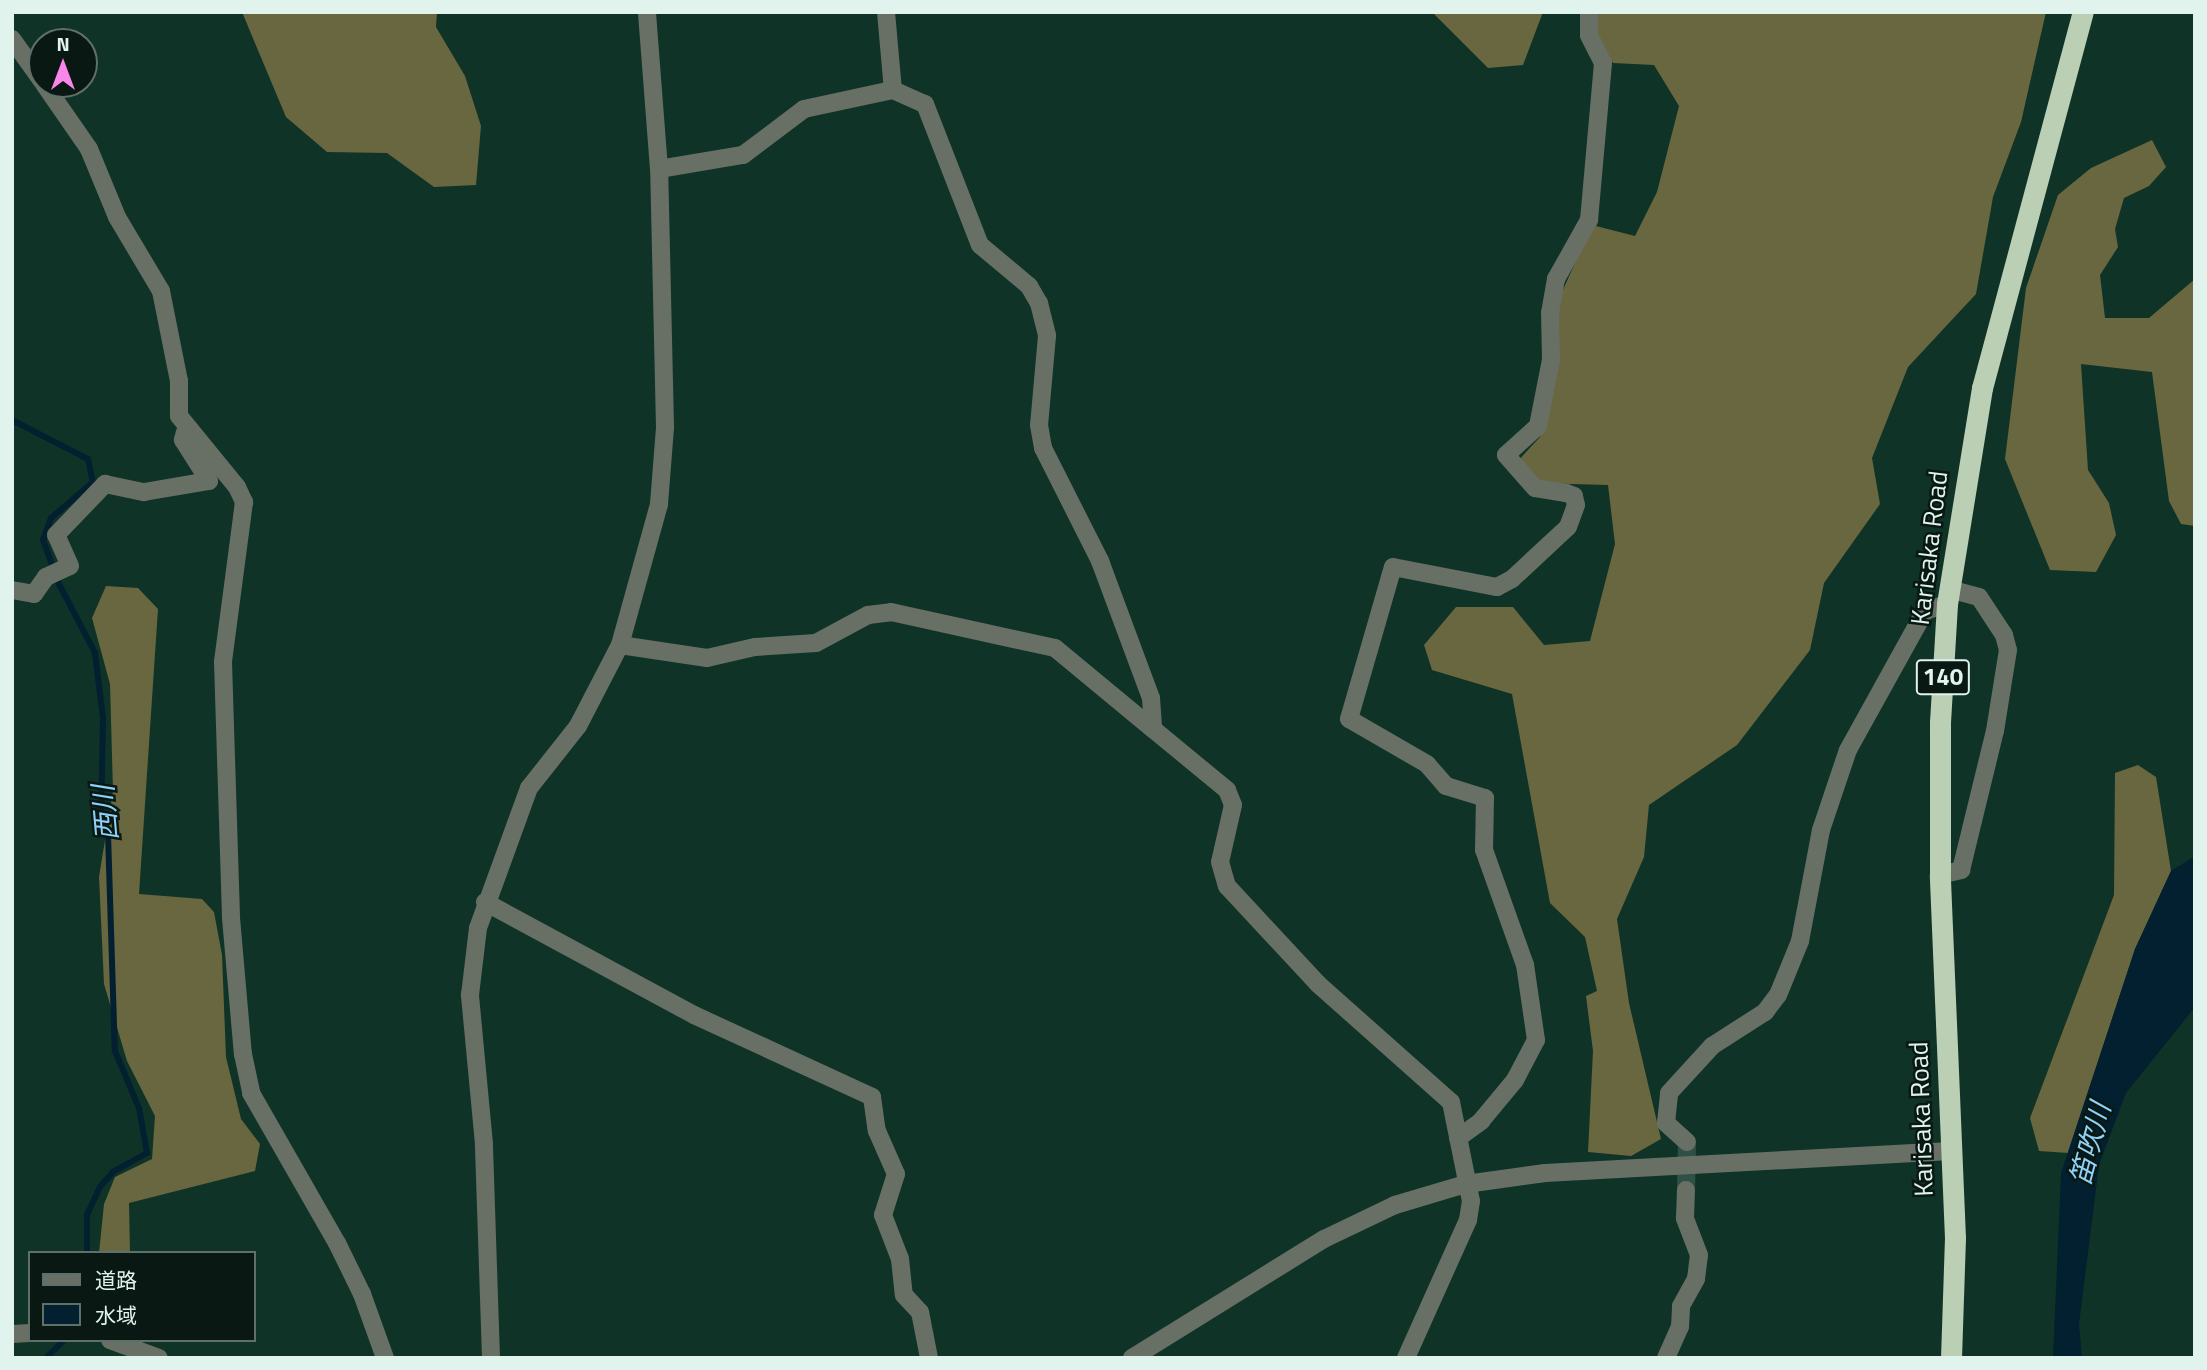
<!DOCTYPE html>
<html>
<head>
<meta charset="utf-8">
<style>
  body { margin:0 }
  #map { position:relative; width:2207px; height:1370px; overflow:hidden; background:#103328; font-family:"Titillium Web","Noto Sans JP",sans-serif }
  div>[style] { position:absolute }
  [style*='--x'] { left:calc(var(--x)*1px); top:calc(var(--y)*1px); width:calc(var(--w)*1px); rotate:calc(var(--a)*1deg) }
  .forest>* { inset:0; background:#69673f }
  .water>* { inset:0; background:#02202f }
  .stream>* { height:6px; margin:-3px; padding:0 3px; transform-origin:3px; border-radius:3px; background:#02202f }
  .minor-tunnel>* { height:18px; margin-top:-9px; transform-origin:0; background:repeating-linear-gradient(90deg,#2f5045 0 18px,transparent 0 27px) }
  .minor>* { height:18px; margin:-9px; padding:0 9px; transform-origin:9px; border-radius:9px; background:#687065 }
  .highway>* { height:21px; margin:-10.5px; padding:0 10.5px; transform-origin:10.5px; border-radius:10.5px; background:#bacfb3 }
  span { translate:-50% -50%; white-space:nowrap; text-align:center; line-height:1.15; -webkit-text-stroke:5px #091813; paint-order:stroke }
  .shield-label span { padding:2px 5px; background:#091813; border:2px solid; border-radius:5px; -webkit-text-stroke-width:0 }
  .shield-label { font-size:24px; color:#e0f3ec; font-weight:700 }
  .street-label { font-size:26px; color:#e0f3ec }
  .water-label { font-size:28px; color:#8ed1f9; font-style:italic }
  .frame { position:absolute; inset:0; border:14px solid #e0f3ec; pointer-events:none }
  .legend { position:absolute; left:28px; top:1251px; width:228px; height:91px; box-sizing:border-box; background:#091813; border:2px solid #5f706a; margin:0; padding:9px 12px; list-style:none; font-size:21px; color:#e0f3ec }
  .legend li { display:flex; align-items:center; gap:14px; height:35px }
  .legend b { width:35px; border:2px solid #5f706a }
  .north { position:absolute; left:28px; top:28px; width:70px; height:70px; box-sizing:border-box; background:#091813; border:2px solid #5f706a; border-radius:50%; rotate:0deg; font-size:19px; font-weight:700; line-height:28px; text-align:center; color:#e0f3ec }
  .north::after { content:''; display:block; margin:auto; width:24px; height:32px; background:#f987e9; clip-path:polygon(50% 0,100% 100%,50% 72%,0 100%) }
</style>
</head>
<body>
<div id="map">
  <div class="forest">
    <div style="clip-path:polygon(242px 12px,437px 12px,436px 27px,465px 76px,481px 126px,476px 185px,434px 187px,387px 153px,327px 152px,286px 117px)"></div>
    <div style="clip-path:polygon(1432px 12px,1543px 12px,1523px 65px,1488px 68px)"></div>
    <div style="clip-path:polygon(1583px 12px,2046px 12px,2021px 122px,1993px 197px,1976px 294px,1908px 367px,1872px 458px,1880px 504px,1824px 583px,1810px 650px,1737px 745px,1649px 805px,1644px 857px,1617px 919px,1629px 1003px,1661px 1139px,1631px 1156px,1588px 1152px,1593px 1051px,1586px 996px,1597px 991px,1585px 937px,1550px 903px,1512px 694px,1432px 670px,1424px 645px,1456px 607px,1513px 607px,1544px 645px,1590px 641px,1615px 544px,1608px 485px,1535px 483px,1516px 463px,1540px 437px,1558px 301px,1592px 225px,1635px 236px,1657px 192px,1679px 106px,1654px 65px,1613px 63px)"></div>
    <div style="clip-path:polygon(2152px 140px,2166px 167px,2149px 186px,2124px 198px,2115px 229px,2118px 247px,2100px 275px,2105px 318px,2149px 318px,2195px 279px,2195px 526px,2181px 524px,2169px 501px,2152px 372px,2081px 364px,2088px 470px,2109px 503px,2116px 535px,2096px 572px,2050px 570px,2005px 459px,2026px 288px,2058px 195px,2091px 168px)"></div>
    <div style="clip-path:polygon(106px 586px,138px 588px,158px 609px,139px 894px,202px 899px,214px 912px,222px 955px,226px 1057px,241px 1119px,260px 1144px,255px 1171px,129px 1203px,130px 1253px,99px 1253px,104px 1204px,115px 1177px,152px 1159px,155px 1116px,127px 1061px,104px 984px,99px 877px,113px 791px,110px 684px,92px 618px)"></div>
    <div style="clip-path:polygon(2138px 765px,2156px 777px,2171px 871px,2135px 949px,2068px 1153px,2039px 1151px,2030px 1118px,2114px 895px,2115px 773px)"></div>
  </div>
  <div class="water">
    <div style="clip-path:polygon(2195px 856px,2195px 1007px,2126px 1093px,2099px 1165px,2079px 1324px,2082px 1358px,2053px 1358px,2061px 1173px,2135px 949px,2171px 871px)"></div>
  </div>
  <div class="stream">
    <div style="--x:12;--y:420;--w:85;--a:27.2"></div>
    <div style="--x:88;--y:459;--w:24;--a:78"></div>
    <div style="--x:93;--y:482;--w:55;--a:139.4"></div>
    <div style="--x:51;--y:518;--w:23;--a:110"></div>
    <div style="--x:43;--y:540;--w:47;--a:70"></div>
    <div style="--x:59;--y:584;--w:78;--a:62.4"></div>
    <div style="--x:95;--y:653;--w:65;--a:83"></div>
    <div style="--x:103;--y:718;--w:107;--a:91.1"></div>
    <div style="--x:101;--y:825;--w:11;--a:52"></div>
    <div style="--x:108;--y:834;--w:217;--a:88.2"></div>
    <div style="--x:115;--y:1051;--w:62;--a:67.2"></div>
    <div style="--x:139;--y:1108;--w:46;--a:79.9"></div>
    <div style="--x:147;--y:1153;--w:39;--a:151"></div>
    <div style="--x:113;--y:1172;--w:20;--a:131"></div>
    <div style="--x:100;--y:1187;--w:31;--a:115"></div>
    <div style="--x:87;--y:1215;--w:38;--a:90"></div>
    <div style="--x:46;--y:1358;--w:25;--a:-45"></div>
  </div>
  <div class="minor-tunnel">
    <div style="--x:1686;--y:1190;--w:48;--a:-88.8"></div>
  </div>
  <div class="minor">
    <div style="--x:886;--y:12;--w:78;--a:84.9"></div>
    <div style="--x:12;--y:39;--w:52;--a:54.5"></div>
    <div style="--x:44;--y:84;--w:79;--a:55.3"></div>
    <div style="--x:89;--y:149;--w:74;--a:67.6"></div>
    <div style="--x:117;--y:217;--w:86;--a:59.3"></div>
    <div style="--x:161;--y:291;--w:92;--a:78.7"></div>
    <div style="--x:179;--y:381;--w:35;--a:90"></div>
    <div style="--x:179;--y:416;--w:92;--a:50.8"></div>
    <div style="--x:237;--y:487;--w:17;--a:65"></div>
    <div style="--x:244;--y:502;--w:161;--a:97.5"></div>
    <div style="--x:223;--y:662;--w:256;--a:88.2"></div>
    <div style="--x:231;--y:918;--w:137;--a:85"></div>
    <div style="--x:243;--y:1054;--w:40;--a:78"></div>
    <div style="--x:251;--y:1093;--w:173;--a:60.2"></div>
    <div style="--x:337;--y:1243;--w:57;--a:63.9"></div>
    <div style="--x:362;--y:1294;--w:68;--a:70.2"></div>
    <div style="--x:659;--y:169;--w:85;--a:-9.5"></div>
    <div style="--x:743;--y:155;--w:76;--a:-37"></div>
    <div style="--x:804;--y:109;--w:91;--a:-12.1"></div>
    <div style="--x:893;--y:90;--w:35;--a:24"></div>
    <div style="--x:925;--y:104;--w:151;--a:68.7"></div>
    <div style="--x:980;--y:245;--w:64;--a:39.9"></div>
    <div style="--x:1029;--y:286;--w:20;--a:60"></div>
    <div style="--x:1039;--y:303;--w:34;--a:76"></div>
    <div style="--x:1047;--y:336;--w:89;--a:95.1"></div>
    <div style="--x:1039;--y:425;--w:23;--a:80"></div>
    <div style="--x:1043;--y:448;--w:127;--a:63.2"></div>
    <div style="--x:1100;--y:561;--w:146;--a:69.6"></div>
    <div style="--x:1151;--y:698;--w:31;--a:86"></div>
    <div style="--x:1153;--y:729;--w:96;--a:39.5"></div>
    <div style="--x:1227;--y:790;--w:16;--a:68"></div>
    <div style="--x:1233;--y:805;--w:58;--a:102.8"></div>
    <div style="--x:1220;--y:862;--w:25;--a:74"></div>
    <div style="--x:1227;--y:886;--w:134;--a:47.1"></div>
    <div style="--x:1318;--y:984;--w:178;--a:41.6"></div>
    <div style="--x:1451;--y:1102;--w:101;--a:78.6"></div>
    <div style="--x:1471;--y:1201;--w:19;--a:99"></div>
    <div style="--x:1468;--y:1220;--w:151;--a:114.2"></div>
    <div style="--x:12;--y:590;--w:22;--a:10"></div>
    <div style="--x:34;--y:594;--w:21;--a:-55"></div>
    <div style="--x:46;--y:577;--w:26;--a:-25"></div>
    <div style="--x:70;--y:566;--w:34;--a:-114"></div>
    <div style="--x:56;--y:535;--w:71;--a:-46.1"></div>
    <div style="--x:105;--y:484;--w:40;--a:12"></div>
    <div style="--x:144;--y:492;--w:66;--a:-9.6"></div>
    <div style="--x:209;--y:481;--w:49;--a:-122.4"></div>
    <div style="--x:183;--y:440;--w:8;--a:-76"></div>
    <div style="--x:620;--y:645;--w:88;--a:8.5"></div>
    <div style="--x:707;--y:658;--w:49;--a:-12.9"></div>
    <div style="--x:755;--y:647;--w:61;--a:-3.8"></div>
    <div style="--x:816;--y:643;--w:59;--a:-28.3"></div>
    <div style="--x:868;--y:615;--w:23;--a:-7"></div>
    <div style="--x:891;--y:612;--w:168;--a:12.4"></div>
    <div style="--x:1055;--y:648;--w:127;--a:39.6"></div>
    <div style="--x:1940;--y:875;--w:22;--a:-13"></div>
    <div style="--x:1961;--y:870;--w:143;--a:-76.3"></div>
    <div style="--x:1995;--y:731;--w:82;--a:-80.9"></div>
    <div style="--x:2008;--y:650;--w:16;--a:-105"></div>
    <div style="--x:2004;--y:635;--w:45;--a:-123.3"></div>
    <div style="--x:1979;--y:597;--w:31;--a:-165"></div>
    <div style="--x:485;--y:902;--w:238;--a:28.4"></div>
    <div style="--x:694;--y:1015;--w:196;--a:24.7"></div>
    <div style="--x:872;--y:1097;--w:34;--a:82"></div>
    <div style="--x:877;--y:1131;--w:47;--a:66.2"></div>
    <div style="--x:896;--y:1174;--w:43;--a:107.6"></div>
    <div style="--x:883;--y:1215;--w:47;--a:68.9"></div>
    <div style="--x:900;--y:1259;--w:36;--a:84"></div>
    <div style="--x:904;--y:1295;--w:23;--a:47"></div>
    <div style="--x:920;--y:1312;--w:47;--a:78.9"></div>
    <div style="--x:1458;--y:1138;--w:29;--a:-36"></div>
    <div style="--x:1481;--y:1121;--w:53;--a:-50.3"></div>
    <div style="--x:1515;--y:1080;--w:45;--a:-62.3"></div>
    <div style="--x:1536;--y:1040;--w:76;--a:-98.3"></div>
    <div style="--x:1525;--y:965;--w:122;--a:-109.6"></div>
    <div style="--x:1484;--y:850;--w:52;--a:-88.9"></div>
    <div style="--x:1485;--y:798;--w:41;--a:-162.9"></div>
    <div style="--x:1446;--y:786;--w:29;--a:-131"></div>
    <div style="--x:1427;--y:764;--w:90;--a:-150"></div>
    <div style="--x:1349;--y:719;--w:158;--a:-73.9"></div>
    <div style="--x:1393;--y:567;--w:106;--a:10.9"></div>
    <div style="--x:1497;--y:587;--w:17;--a:-28"></div>
    <div style="--x:1512;--y:579;--w:76;--a:-42.9"></div>
    <div style="--x:1568;--y:527;--w:23;--a:-70"></div>
    <div style="--x:1576;--y:505;--w:9;--a:-103"></div>
    <div style="--x:1574;--y:496;--w:9;--a:-159"></div>
    <div style="--x:1566;--y:493;--w:31;--a:-171"></div>
    <div style="--x:1535;--y:488;--w:44;--a:-131.3"></div>
    <div style="--x:1506;--y:455;--w:43;--a:-42.2"></div>
    <div style="--x:1538;--y:426;--w:67;--a:-78.9"></div>
    <div style="--x:1551;--y:360;--w:47;--a:-91.2"></div>
    <div style="--x:1550;--y:313;--w:35;--a:-80"></div>
    <div style="--x:1556;--y:279;--w:68;--a:-60.8"></div>
    <div style="--x:1589;--y:220;--w:158;--a:-84.9"></div>
    <div style="--x:1603;--y:63;--w:31;--a:-117"></div>
    <div style="--x:1589;--y:35;--w:23;--a:-90"></div>
    <div style="--x:1687;--y:1142;--w:28;--a:-138"></div>
    <div style="--x:1666;--y:1123;--w:30;--a:-84"></div>
    <div style="--x:1669;--y:1093;--w:64;--a:-47.5"></div>
    <div style="--x:1712;--y:1046;--w:63;--a:-32.7"></div>
    <div style="--x:1765;--y:1012;--w:21;--a:-53"></div>
    <div style="--x:1778;--y:995;--w:58;--a:-67.8"></div>
    <div style="--x:1800;--y:941;--w:113;--a:-79.3"></div>
    <div style="--x:1821;--y:830;--w:84;--a:-71.4"></div>
    <div style="--x:1848;--y:750;--w:159;--a:-61"></div>
    <div style="--x:1925;--y:611;--w:23;--a:-18"></div>
    <div style="--x:12;--y:1334;--w:18;--a:-3"></div>
    <div style="--x:110;--y:1340;--w:52;--a:20.2"></div>
    <div style="--x:491;--y:1358;--w:214;--a:-91.9"></div>
    <div style="--x:484;--y:1144;--w:150;--a:-95.4"></div>
    <div style="--x:470;--y:995;--w:67;--a:-83.2"></div>
    <div style="--x:478;--y:928;--w:149;--a:-70"></div>
    <div style="--x:529;--y:788;--w:79;--a:-51.7"></div>
    <div style="--x:578;--y:726;--w:91;--a:-62.6"></div>
    <div style="--x:620;--y:645;--w:146;--a:-74.5"></div>
    <div style="--x:659;--y:504;--w:77;--a:-85.5"></div>
    <div style="--x:665;--y:427;--w:258;--a:-91.3"></div>
    <div style="--x:659;--y:169;--w:157;--a:-94.4"></div>
    <div style="--x:1132;--y:1358;--w:226;--a:-31.8"></div>
    <div style="--x:1324;--y:1239;--w:79;--a:-25.6"></div>
    <div style="--x:1395;--y:1205;--w:74;--a:-16.5"></div>
    <div style="--x:1466;--y:1184;--w:80;--a:-7.9"></div>
    <div style="--x:1545;--y:1173;--w:406;--a:-3.1"></div>
    <div style="--x:1666;--y:1358;--w:34;--a:-66"></div>
    <div style="--x:1680;--y:1327;--w:21;--a:-87"></div>
    <div style="--x:1681;--y:1306;--w:31;--a:-61"></div>
    <div style="--x:1696;--y:1279;--w:24;--a:-83"></div>
    <div style="--x:1699;--y:1255;--w:40;--a:-111"></div>
    <div style="--x:1685;--y:1218;--w:28;--a:-88"></div>
  </div>
  <div class="highway">
    <div style="--x:1951;--y:1358;--w:120;--a:-88.1"></div>
    <div style="--x:1955;--y:1238;--w:363;--a:-92.4"></div>
    <div style="--x:1940;--y:875;--w:153;--a:-90"></div>
    <div style="--x:1940;--y:722;--w:118;--a:-86.6"></div>
    <div style="--x:1947;--y:604;--w:219;--a:-80.8"></div>
    <div style="--x:1982;--y:388;--w:389;--a:-75"></div>
  </div>
  <div class="shield-label">
    <span style="left:1943px;top:677px">140</span>
  </div>
  <div class="street-label">
    <span style="left:1929px;top:548px;rotate:-83deg">Karisaka Road</span>
    <span style="left:1921px;top:1119px;rotate:-92deg">Karisaka Road</span>
  </div>
  <div class="water-label">
    <span style="left:105px;top:813px;rotate:-95deg">西川</span>
    <span style="left:2090px;top:1144px;rotate:-75deg">笛吹川</span>
  </div>
  <div class="frame"></div>
  <ul class="legend">
  <li><b style="height:9px;background:#687065"></b>道路</li>
  <li><b style="height:19px;background:#02202f"></b>水域</li>
  </ul>
  <div class="north">N</div>
</div>
</body>
</html>
